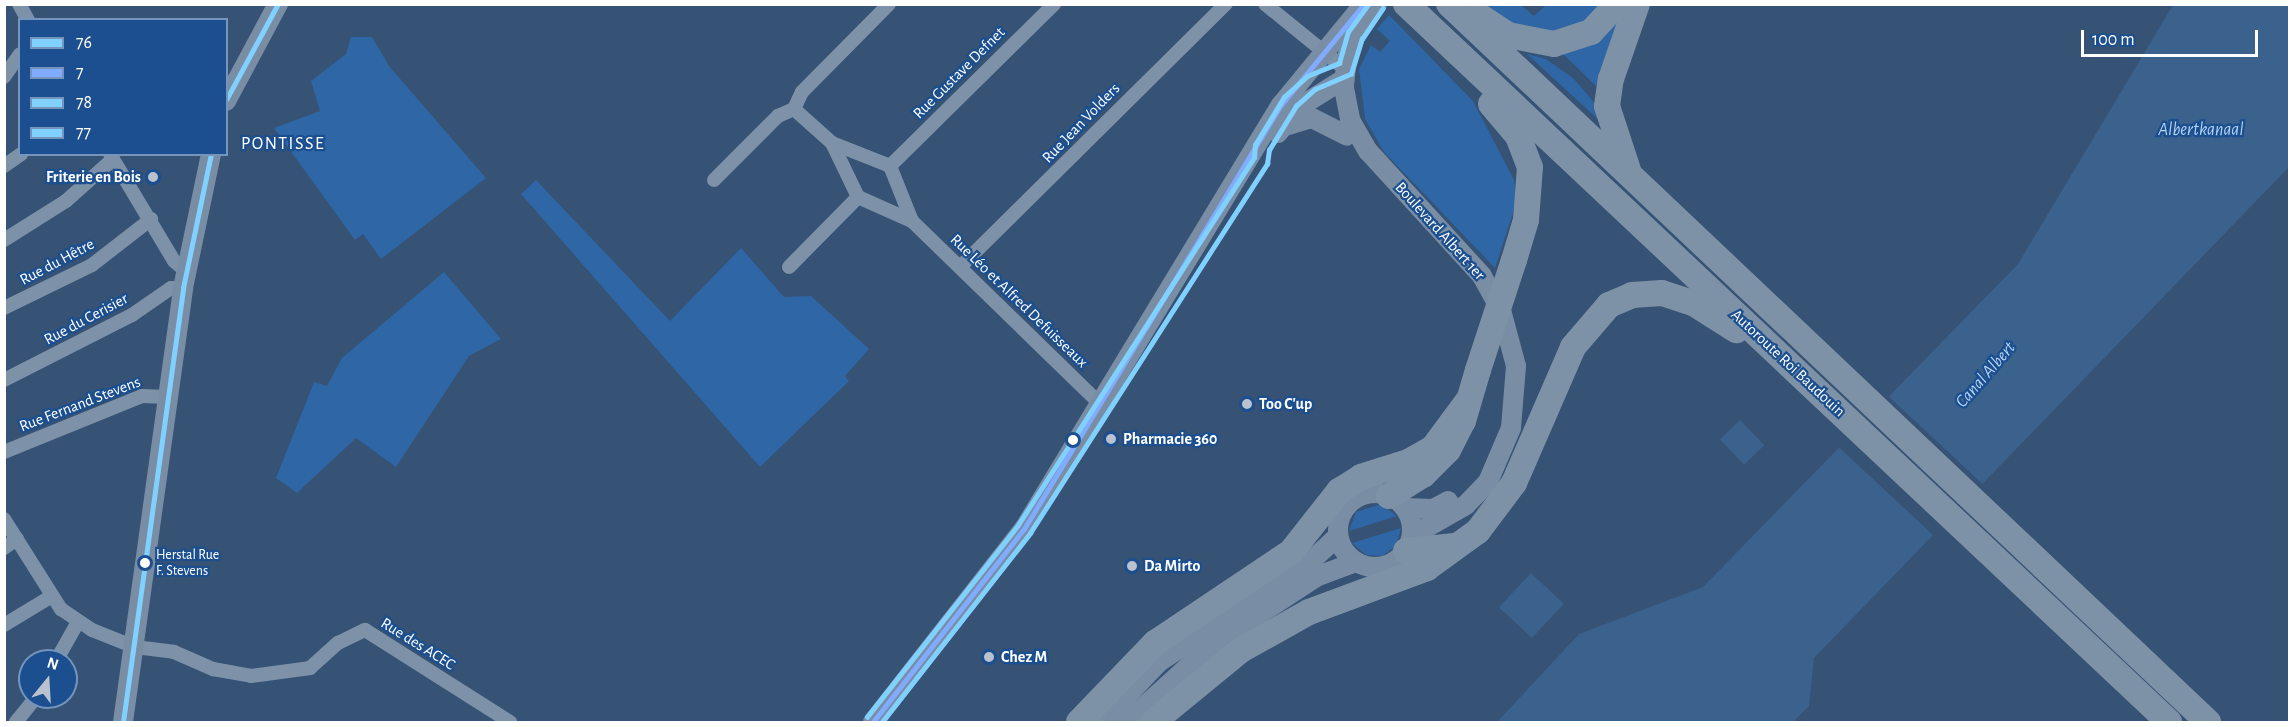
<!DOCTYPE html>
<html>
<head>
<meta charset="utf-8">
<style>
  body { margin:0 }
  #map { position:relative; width:2294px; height:727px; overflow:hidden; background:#365274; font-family:"Alegreya Sans",sans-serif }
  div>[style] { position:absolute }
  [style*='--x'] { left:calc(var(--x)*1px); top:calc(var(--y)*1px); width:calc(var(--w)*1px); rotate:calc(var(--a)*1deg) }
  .green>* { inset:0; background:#2f66a5 }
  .water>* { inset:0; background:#3b618d; transform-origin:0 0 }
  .pier>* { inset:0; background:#365274; transform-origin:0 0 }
  .street>* { height:14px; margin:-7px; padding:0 7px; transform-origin:7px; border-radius:7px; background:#7d92a8 }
  .secondary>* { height:20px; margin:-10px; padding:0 10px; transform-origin:10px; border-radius:10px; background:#798da4 }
  .secondary>.ring { margin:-10px; padding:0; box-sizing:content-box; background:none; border:20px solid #798da4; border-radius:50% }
  .highway>* { height:26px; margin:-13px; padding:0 13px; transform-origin:13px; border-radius:13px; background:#7e92a7 }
  .highway-bridge>* { height:26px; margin:-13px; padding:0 13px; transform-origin:13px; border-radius:13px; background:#7e92a7 }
  .bus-1>* { height:4.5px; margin:-2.25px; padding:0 2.25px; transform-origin:2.25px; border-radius:2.25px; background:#80d1ff }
  .bus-2>* { height:4.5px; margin:-2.25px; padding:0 2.25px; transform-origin:2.25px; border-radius:2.25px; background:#80abff }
  .bus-3>* { height:4.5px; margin:-2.25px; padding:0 2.25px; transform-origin:2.25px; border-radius:2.25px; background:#80d1ff }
  .bus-4>* { height:4.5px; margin:-2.25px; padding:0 2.25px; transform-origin:2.25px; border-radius:2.25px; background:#80d1ff }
  .dots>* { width:16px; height:16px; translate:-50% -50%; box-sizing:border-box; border:3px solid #1b4f8f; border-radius:50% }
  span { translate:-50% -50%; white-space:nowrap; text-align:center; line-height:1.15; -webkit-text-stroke:4.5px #1b4f8f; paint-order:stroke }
  .bus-label { font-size:14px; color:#fff }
  .left { translate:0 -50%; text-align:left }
  .street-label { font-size:16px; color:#fff }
  .poi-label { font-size:16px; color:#fff; font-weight:700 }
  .right { translate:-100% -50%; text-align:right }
  .water-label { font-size:18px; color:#b5d3f5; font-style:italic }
  .neighbourhood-label { font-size:18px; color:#fff; letter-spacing:1.5px }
  .frame { position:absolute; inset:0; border:6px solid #fff; pointer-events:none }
  .legend { position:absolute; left:18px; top:18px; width:210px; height:138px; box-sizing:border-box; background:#1b4f8f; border:2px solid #7695bc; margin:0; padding:8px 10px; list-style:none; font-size:18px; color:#fff }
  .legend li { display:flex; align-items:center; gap:12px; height:30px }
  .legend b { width:30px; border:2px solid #7695bc }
  .north { position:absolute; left:18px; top:649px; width:60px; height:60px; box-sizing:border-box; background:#1b4f8f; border:2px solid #7695bc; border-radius:50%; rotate:18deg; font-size:16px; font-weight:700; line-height:24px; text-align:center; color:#fff }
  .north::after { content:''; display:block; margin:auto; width:21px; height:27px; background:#b9c2ce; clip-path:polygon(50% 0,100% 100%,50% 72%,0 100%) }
  .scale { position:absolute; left:2081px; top:30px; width:177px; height:27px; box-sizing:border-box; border:3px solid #fff; border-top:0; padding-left:8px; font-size:18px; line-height:21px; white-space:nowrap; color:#fff; -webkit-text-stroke:4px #1b4f8f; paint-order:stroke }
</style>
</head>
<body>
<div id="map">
  <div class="green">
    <div style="clip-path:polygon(1476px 5px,1521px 5px,1534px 16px,1546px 5px,1605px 5px,1581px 30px,1528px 35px)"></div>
    <div style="clip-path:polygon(1627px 5px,1602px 92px,1560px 51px)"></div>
    <div style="clip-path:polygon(1389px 15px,1473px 101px,1514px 180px,1517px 201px,1495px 268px,1384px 152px,1365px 119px,1359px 69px,1371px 45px,1380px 52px,1390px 41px,1377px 29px)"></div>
    <div style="clip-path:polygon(351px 37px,372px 37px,389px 66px,486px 178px,381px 259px,363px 234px,355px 240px,274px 128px,320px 111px,311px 81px,346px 54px)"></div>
    <div style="clip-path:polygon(1527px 54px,1546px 59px,1573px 78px,1593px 101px,1601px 122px)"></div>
    <div style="clip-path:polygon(536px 180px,670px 321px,741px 248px,784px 297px,811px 296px,869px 349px,845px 376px,849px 381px,760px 467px,521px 194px)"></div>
    <div style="clip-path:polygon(444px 272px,501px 339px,469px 356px,396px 467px,356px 438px,297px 493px,276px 478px,314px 382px,327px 386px,342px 358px)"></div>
    <div style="clip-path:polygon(1381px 504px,1397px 516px,1349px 531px,1356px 512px)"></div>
    <div style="clip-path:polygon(1401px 528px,1396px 546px,1382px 556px,1366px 555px,1352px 543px)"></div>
  </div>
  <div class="water">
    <div style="clip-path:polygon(2173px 5px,2289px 5px,2289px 167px,1814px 658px,1809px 706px,1793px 722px,1497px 722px,1579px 634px,1703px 587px,2018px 264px)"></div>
    <div style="left:1740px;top:420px;width:35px;height:28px;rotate:46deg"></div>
    <div style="left:1531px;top:573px;width:45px;height:47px;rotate:43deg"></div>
  </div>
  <div class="pier">
    <div style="left:1886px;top:394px;width:132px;height:71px;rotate:43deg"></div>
  </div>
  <div class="street">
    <div style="--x:19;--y:4;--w:18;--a:61"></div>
    <div style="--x:1265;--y:4;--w:103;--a:39.1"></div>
    <div style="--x:4;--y:77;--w:28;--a:-55"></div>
    <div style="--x:794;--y:109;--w:51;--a:41.8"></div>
    <div style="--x:832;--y:143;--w:62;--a:21.6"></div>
    <div style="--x:890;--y:166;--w:59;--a:68.2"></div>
    <div style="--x:794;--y:109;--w:19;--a:-65"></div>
    <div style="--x:802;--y:92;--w:124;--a:-45.3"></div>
    <div style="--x:832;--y:143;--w:60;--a:64.3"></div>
    <div style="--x:858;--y:197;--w:59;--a:24"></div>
    <div style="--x:912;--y:221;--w:264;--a:44.2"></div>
    <div style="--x:110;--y:154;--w:125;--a:59.1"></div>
    <div style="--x:174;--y:261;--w:16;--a:40"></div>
    <div style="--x:4;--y:166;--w:21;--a:-35"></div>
    <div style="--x:890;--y:166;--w:231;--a:-44.6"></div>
    <div style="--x:714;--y:180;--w:91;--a:-45"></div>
    <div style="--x:778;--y:116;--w:17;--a:-24"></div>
    <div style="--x:4;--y:240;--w:73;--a:-32.2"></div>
    <div style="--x:66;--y:201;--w:63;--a:-41.8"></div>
    <div style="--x:961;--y:266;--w:373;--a:-44.7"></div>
    <div style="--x:789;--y:267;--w:98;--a:-45.4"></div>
    <div style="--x:4;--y:308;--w:98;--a:-26"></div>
    <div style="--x:92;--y:265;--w:75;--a:-37.9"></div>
    <div style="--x:4;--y:380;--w:144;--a:-26.9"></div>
    <div style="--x:132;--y:315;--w:47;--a:-34.7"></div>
    <div style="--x:171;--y:288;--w:12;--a:0"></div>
    <div style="--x:4;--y:452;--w:149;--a:-22.1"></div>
    <div style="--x:142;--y:396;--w:26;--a:2"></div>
    <div style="--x:4;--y:519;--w:107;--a:57.7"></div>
    <div style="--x:61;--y:609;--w:37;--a:34"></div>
    <div style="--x:92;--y:630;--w:46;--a:21.6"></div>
    <div style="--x:135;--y:647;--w:39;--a:7"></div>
    <div style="--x:174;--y:652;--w:43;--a:23.6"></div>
    <div style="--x:213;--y:669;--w:39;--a:10"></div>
    <div style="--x:251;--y:676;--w:60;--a:-7.7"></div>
    <div style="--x:310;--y:668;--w:38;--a:-42"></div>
    <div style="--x:338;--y:643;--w:30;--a:-26"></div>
    <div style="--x:365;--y:630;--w:172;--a:32.4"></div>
    <div style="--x:4;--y:548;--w:16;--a:-35"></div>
    <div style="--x:4;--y:625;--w:56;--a:-31.1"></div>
    <div style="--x:56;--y:661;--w:45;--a:-60.6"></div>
    <div style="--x:16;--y:722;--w:32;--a:-51"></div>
  </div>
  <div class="secondary">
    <div style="--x:1377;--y:4;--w:34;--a:126"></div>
    <div style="--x:1357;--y:32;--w:27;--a:112"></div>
    <div style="--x:1347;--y:57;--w:31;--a:96"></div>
    <div style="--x:1344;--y:88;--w:33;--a:79"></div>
    <div style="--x:1350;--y:120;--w:36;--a:60"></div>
    <div style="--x:1368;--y:151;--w:169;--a:47.6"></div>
    <div style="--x:1482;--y:276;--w:39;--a:61"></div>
    <div style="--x:1501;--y:310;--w:58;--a:75"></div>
    <div style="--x:1516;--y:366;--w:62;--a:94.6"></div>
    <div style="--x:1511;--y:428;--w:59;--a:113.1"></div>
    <div style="--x:1488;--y:482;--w:32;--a:134"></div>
    <div style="--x:1466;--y:505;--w:62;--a:150.1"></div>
    <div style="--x:226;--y:101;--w:110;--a:-61.8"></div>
    <div style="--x:1282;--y:127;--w:31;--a:-17"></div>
    <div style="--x:1312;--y:118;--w:39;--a:27"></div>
    <div style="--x:1278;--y:133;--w:30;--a:-53"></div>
    <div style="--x:1296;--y:109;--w:57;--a:-32"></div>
    <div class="ring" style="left:1338px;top:493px;width:54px;height:54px"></div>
    <div style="--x:1405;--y:508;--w:28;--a:2"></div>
    <div style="--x:1433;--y:509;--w:17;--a:-28"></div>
    <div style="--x:123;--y:722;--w:438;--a:-82.1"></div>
    <div style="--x:183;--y:288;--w:137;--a:-78.2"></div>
    <div style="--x:873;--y:722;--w:245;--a:-52"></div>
    <div style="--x:1024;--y:529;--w:496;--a:-58.8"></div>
    <div style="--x:1281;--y:105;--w:131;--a:-50.6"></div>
    <div style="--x:1102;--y:722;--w:83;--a:-46.5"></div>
    <div style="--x:1159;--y:662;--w:180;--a:-33.4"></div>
    <div style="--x:1309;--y:563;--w:40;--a:-43"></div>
    <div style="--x:1127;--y:722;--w:115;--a:-42.2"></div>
    <div style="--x:1212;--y:645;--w:126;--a:-33.1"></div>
    <div style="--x:1318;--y:576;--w:40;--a:-20.2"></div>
  </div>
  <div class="highway">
    <div style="--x:1406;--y:4;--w:1048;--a:43.26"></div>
    <div style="--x:1449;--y:4;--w:1045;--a:43.41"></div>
    <div style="--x:1479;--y:16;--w:35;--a:33"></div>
    <div style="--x:1508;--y:35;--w:47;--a:11.1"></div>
    <div style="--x:1554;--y:44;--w:39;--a:-18"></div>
    <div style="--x:1591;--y:32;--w:38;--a:-47"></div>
    <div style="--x:1491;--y:104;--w:42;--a:49.8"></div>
    <div style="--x:1518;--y:136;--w:33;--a:69"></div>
    <div style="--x:1530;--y:167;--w:53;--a:94.3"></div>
    <div style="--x:1526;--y:220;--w:42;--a:106.7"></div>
    <div style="--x:1628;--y:170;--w:67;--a:-108.2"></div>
    <div style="--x:1607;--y:106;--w:27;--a:-82"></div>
    <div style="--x:1611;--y:79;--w:79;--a:-70.9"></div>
    <div style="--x:1389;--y:496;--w:40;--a:-32"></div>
    <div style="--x:1423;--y:475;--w:35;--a:-45"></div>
    <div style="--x:1448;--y:450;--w:33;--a:-63"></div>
    <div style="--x:1463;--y:421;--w:53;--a:-73.6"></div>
    <div style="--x:1406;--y:551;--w:49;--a:-5.8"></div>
    <div style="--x:1079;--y:722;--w:110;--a:-46.1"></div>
    <div style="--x:1155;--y:643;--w:164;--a:-33.8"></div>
    <div style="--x:1291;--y:552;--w:78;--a:-51.8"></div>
    <div style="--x:1339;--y:491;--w:26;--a:-32"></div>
    <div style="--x:1361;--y:477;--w:49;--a:-17.7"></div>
    <div style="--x:1408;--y:462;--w:29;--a:-29"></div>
    <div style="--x:1433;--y:448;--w:57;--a:-53.5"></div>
    <div style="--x:1153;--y:722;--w:114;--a:-39.3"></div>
    <div style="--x:1241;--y:650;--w:78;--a:-29.2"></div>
    <div style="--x:1309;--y:612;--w:126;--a:-20.4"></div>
    <div style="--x:1427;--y:568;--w:63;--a:-36"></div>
    <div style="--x:1478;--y:531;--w:60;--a:-53.1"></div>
    <div style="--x:1514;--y:483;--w:148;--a:-66.5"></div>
    <div style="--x:1573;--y:347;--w:55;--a:-49.4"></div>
    <div style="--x:1609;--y:305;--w:25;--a:-23"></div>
    <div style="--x:1632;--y:295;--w:30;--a:-4"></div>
    <div style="--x:1662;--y:293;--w:35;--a:18"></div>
    <div style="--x:1695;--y:304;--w:49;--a:32.4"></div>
  </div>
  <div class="highway-bridge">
    <div style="--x:1478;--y:370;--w:116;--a:-71.9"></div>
  </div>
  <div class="bus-1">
    <div style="--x:226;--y:100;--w:109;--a:-61.6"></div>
    <div style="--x:123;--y:722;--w:438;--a:-82.1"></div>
    <div style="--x:183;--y:288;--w:137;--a:-78.2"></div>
  </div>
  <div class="bus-2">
    <div style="--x:873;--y:722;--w:245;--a:-52"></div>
    <div style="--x:1024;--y:529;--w:496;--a:-58.8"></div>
    <div style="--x:1281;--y:105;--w:131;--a:-50.6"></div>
  </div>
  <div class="bus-3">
    <div style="--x:882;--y:722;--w:240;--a:-51.9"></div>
    <div style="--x:1030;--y:533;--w:439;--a:-57.3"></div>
    <div style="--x:1267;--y:164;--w:14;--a:-82"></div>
    <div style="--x:1269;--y:150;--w:52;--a:-58.5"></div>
    <div style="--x:1296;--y:106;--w:25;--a:-42"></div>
    <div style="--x:1315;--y:89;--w:39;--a:-23"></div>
    <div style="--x:1351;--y:74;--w:37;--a:-73"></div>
    <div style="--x:1362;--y:39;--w:37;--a:-56"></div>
  </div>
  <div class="bus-4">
    <div style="--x:867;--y:717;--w:244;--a:-51.8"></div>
    <div style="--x:1018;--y:525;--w:436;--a:-57.3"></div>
    <div style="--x:1254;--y:158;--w:13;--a:-86"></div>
    <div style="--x:1255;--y:145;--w:56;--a:-58.9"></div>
    <div style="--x:1284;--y:97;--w:31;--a:-42"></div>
    <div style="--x:1307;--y:76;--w:35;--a:-22"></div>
    <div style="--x:1339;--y:63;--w:32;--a:-74"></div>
    <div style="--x:1348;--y:32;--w:34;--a:-54"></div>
  </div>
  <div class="dots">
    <div style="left:153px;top:177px;background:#b9c2ce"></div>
    <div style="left:1247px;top:404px;background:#b9c2ce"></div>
    <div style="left:1111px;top:439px;background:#b9c2ce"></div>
    <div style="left:1073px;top:440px;background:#fff"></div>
    <div style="left:145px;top:563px;background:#fff"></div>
    <div style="left:1132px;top:566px;background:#b9c2ce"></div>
    <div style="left:989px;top:657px;background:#b9c2ce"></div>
  </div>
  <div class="bus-label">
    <span class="left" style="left:156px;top:563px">Herstal Rue<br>F. Stevens</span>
  </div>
  <div class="street-label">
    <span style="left:959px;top:73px;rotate:-45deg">Rue Gustave Defnet</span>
    <span style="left:1081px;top:123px;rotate:-46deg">Rue Jean Volders</span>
    <span style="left:1440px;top:231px;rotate:48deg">Boulevard Albert 1er</span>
    <span style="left:57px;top:262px;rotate:-28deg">Rue du Hêtre</span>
    <span style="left:1019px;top:301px;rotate:44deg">Rue Léo et Alfred Defuisseaux</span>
    <span style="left:86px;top:319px;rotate:-28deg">Rue du Cerisier</span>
    <span style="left:1788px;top:363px;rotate:43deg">Autoroute Roi Baudouin</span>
    <span style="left:80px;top:404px;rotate:-21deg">Rue Fernand Stevens</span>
    <span style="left:418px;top:644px;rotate:32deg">Rue des ACEC</span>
  </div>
  <div class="poi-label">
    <span class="right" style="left:141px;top:177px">Friterie en Bois</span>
    <span class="left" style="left:1259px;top:404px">Too C'up</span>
    <span class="left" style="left:1123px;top:439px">Pharmacie 360</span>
    <span class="left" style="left:1144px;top:566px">Da Mirto</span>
    <span class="left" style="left:1001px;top:657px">Chez M</span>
  </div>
  <div class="water-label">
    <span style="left:2201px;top:130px">Albertkanaal</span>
    <span style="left:1986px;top:375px;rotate:-49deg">Canal Albert</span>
  </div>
  <div class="neighbourhood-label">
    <span style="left:283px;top:144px">PONTISSE</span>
  </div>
  <div class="frame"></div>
  <ul class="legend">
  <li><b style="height:8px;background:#80d1ff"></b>76</li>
  <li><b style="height:8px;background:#80abff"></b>7</li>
  <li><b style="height:8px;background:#80d1ff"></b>78</li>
  <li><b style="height:8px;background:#80d1ff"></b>77</li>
  </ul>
  <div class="north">N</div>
  <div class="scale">100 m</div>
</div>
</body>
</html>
